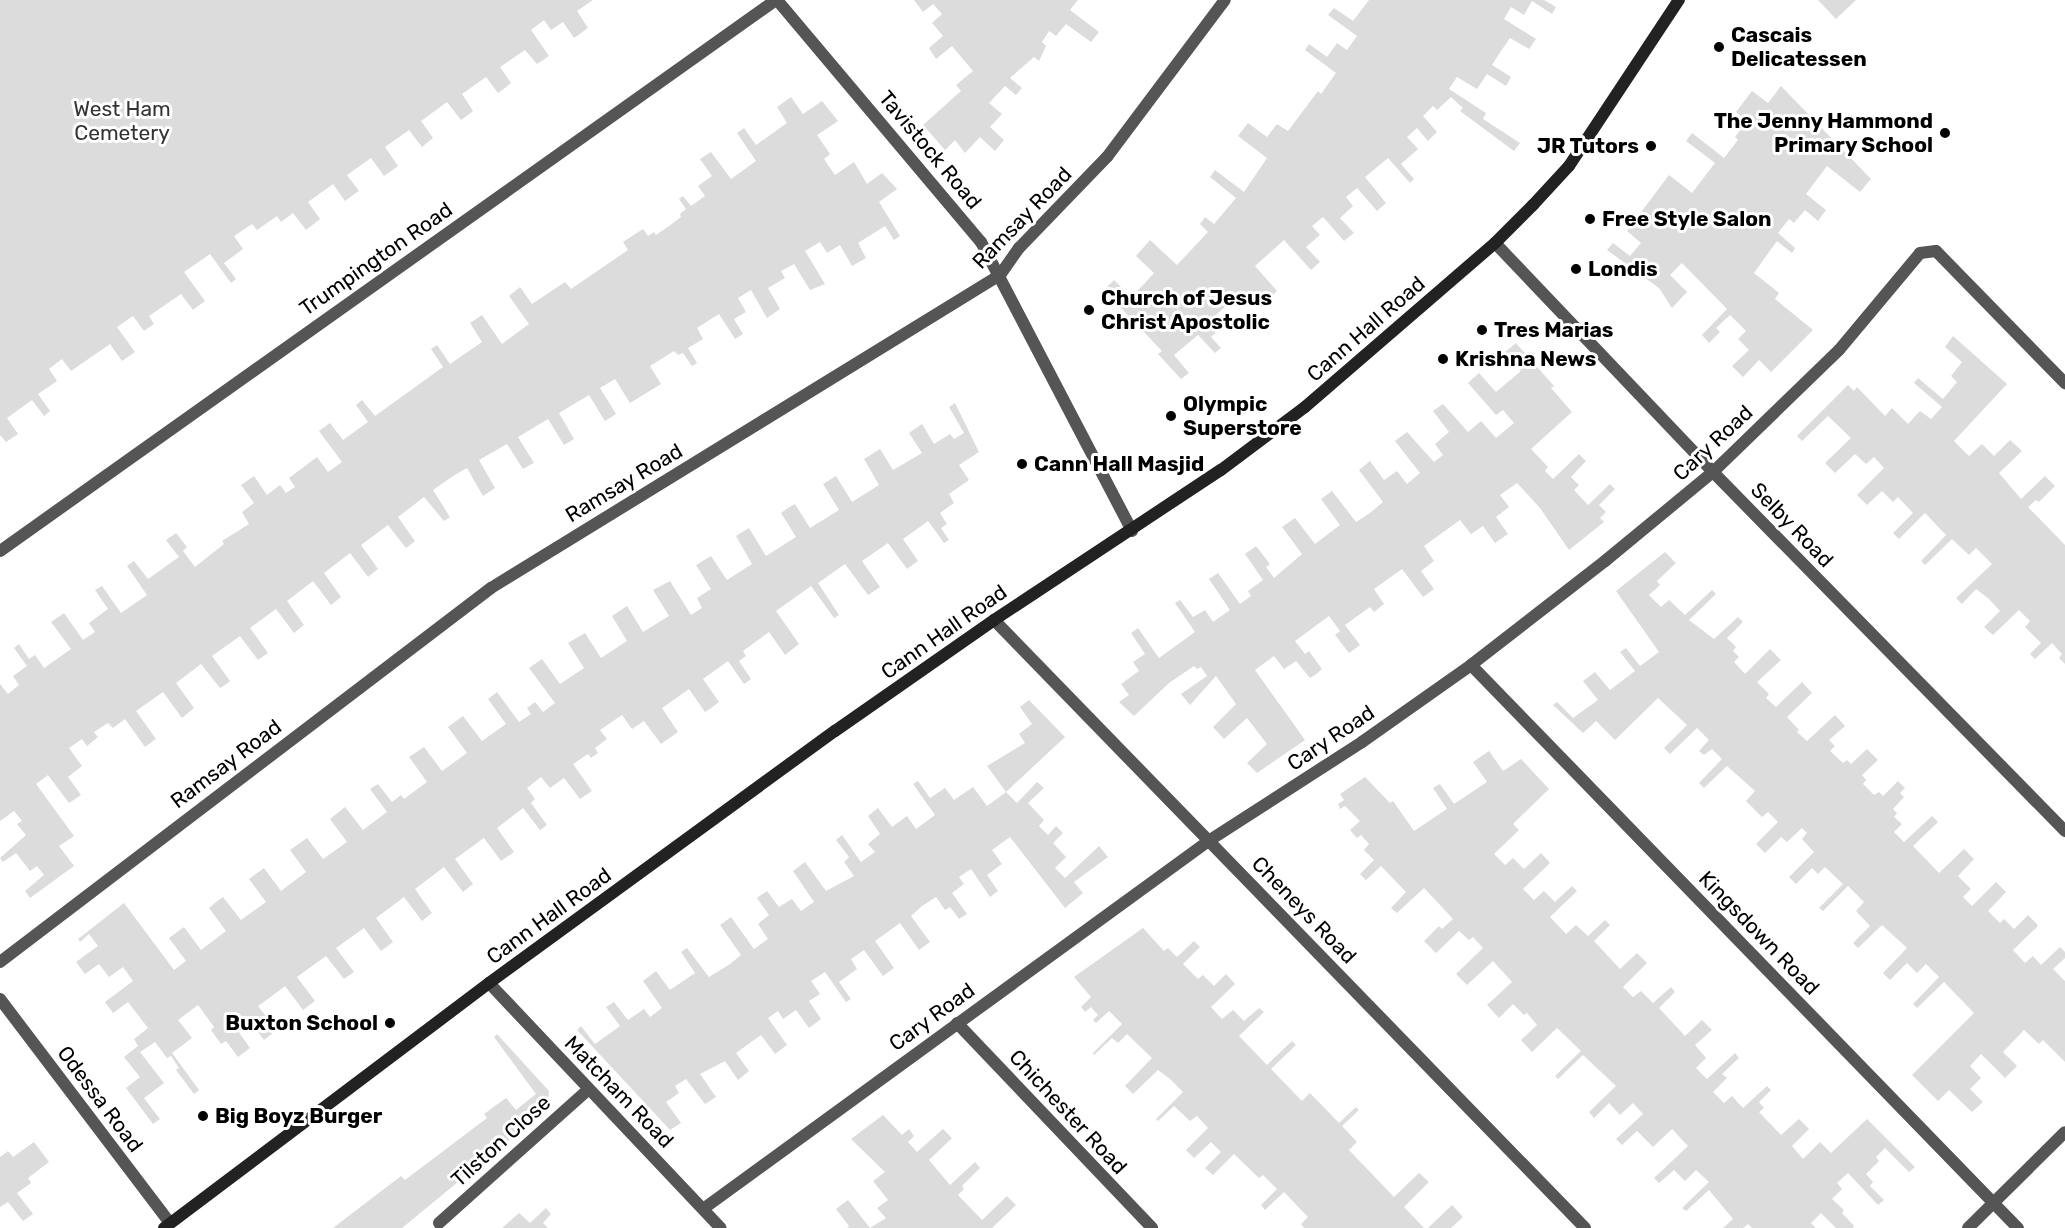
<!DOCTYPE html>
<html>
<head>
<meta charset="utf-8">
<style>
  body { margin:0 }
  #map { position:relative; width:2065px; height:1228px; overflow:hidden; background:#fff; font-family:Rubik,sans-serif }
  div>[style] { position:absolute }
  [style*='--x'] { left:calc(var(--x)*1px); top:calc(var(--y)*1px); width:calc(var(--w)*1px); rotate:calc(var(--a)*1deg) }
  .green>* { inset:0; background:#dcdcdc }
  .street>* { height:12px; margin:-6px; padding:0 6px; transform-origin:6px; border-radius:6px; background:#555 }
  .secondary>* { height:12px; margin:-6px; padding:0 6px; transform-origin:6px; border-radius:6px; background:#222 }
  .dots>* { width:16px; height:16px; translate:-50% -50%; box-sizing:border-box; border:3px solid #fff; border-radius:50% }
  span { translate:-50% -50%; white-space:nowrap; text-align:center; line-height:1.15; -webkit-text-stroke:6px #fff; paint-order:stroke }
  .poi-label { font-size:21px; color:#000; font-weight:700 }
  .left { translate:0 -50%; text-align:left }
  .right { translate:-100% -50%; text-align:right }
  .park-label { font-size:21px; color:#333 }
  .street-label { font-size:21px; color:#000 }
</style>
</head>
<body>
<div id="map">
  <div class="green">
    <div style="clip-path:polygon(0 0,593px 0,577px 11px,588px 28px,574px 38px,563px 22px,551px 30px,544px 20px,531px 30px,549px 56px,537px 64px,525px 50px,500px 67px,511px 83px,505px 88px,498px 93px,486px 77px,462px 94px,473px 111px,468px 115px,461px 120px,447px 102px,421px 121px,433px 138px,422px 147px,409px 130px,385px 147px,398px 166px,384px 176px,371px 158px,347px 175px,359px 191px,353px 195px,345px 201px,333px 184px,308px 202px,320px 219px,306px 230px,293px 213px,281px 222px,277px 216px,257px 230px,252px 224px,234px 236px,243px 249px,224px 263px,236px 279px,231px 283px,210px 254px,184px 272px,205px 301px,193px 310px,181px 294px,149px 316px,154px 324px,144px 331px,133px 316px,117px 327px,135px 352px,122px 361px,110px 344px,71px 371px,62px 359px,49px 369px,57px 381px,38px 394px,50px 411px,44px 416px,32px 400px,7px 418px,18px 434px,6px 442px,0 435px)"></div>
    <div style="clip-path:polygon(914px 0,1078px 0,1070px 10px,1099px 32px,1091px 42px,1066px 24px,1056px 36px,1049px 31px,1042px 42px,1046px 46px,1039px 61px,1034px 57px,1010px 78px,1022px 88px,1016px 95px,1005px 86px,989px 103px,1002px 114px,990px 127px,1004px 140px,995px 151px,980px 137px,965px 153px,955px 140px,945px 150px,923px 125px,961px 91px,956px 85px,973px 71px,952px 46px,936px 59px,929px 48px,943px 36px,932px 23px,942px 14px,933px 4px,923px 12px)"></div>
    <div style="clip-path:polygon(1369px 0,1544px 0,1556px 7px,1552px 14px,1532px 1px,1524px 15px,1511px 7px,1504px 19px,1536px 39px,1529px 49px,1510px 38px,1501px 51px,1492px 65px,1511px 77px,1506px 86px,1487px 74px,1477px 89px,1457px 77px,1449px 89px,1486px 113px,1483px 119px,1520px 143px,1514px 151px,1460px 111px,1463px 108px,1451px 97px,1437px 110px,1433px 106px,1423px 116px,1437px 132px,1428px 141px,1417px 128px,1407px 137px,1418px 149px,1401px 164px,1414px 179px,1410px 183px,1388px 158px,1365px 177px,1386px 203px,1377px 211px,1357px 188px,1346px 197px,1353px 206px,1340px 218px,1354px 233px,1344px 241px,1323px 217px,1312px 226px,1320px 235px,1306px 247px,1320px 262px,1311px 270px,1284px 240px,1255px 266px,1277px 291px,1258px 308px,1243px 291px,1209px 321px,1217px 331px,1211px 337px,1221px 348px,1215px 353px,1198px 335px,1174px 355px,1189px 373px,1181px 379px,1158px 354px,1162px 351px,1104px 290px,1114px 280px,1131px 297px,1144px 284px,1154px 273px,1136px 256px,1150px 240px,1177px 265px,1208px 232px,1200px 224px,1205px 217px,1214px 224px,1236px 198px,1210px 177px,1215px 170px,1244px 192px,1267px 158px,1238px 136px,1248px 123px,1267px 137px,1277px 124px,1288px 131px,1318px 91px,1321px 94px,1336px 73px,1305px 50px,1309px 44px,1327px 57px,1337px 43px,1347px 50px,1357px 36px,1328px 15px,1334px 8px,1353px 21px)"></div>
    <div style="clip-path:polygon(1818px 0,1856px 0,1836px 19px)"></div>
    <div style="clip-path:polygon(1781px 86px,1871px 179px,1860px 192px,1827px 166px,1806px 194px,1826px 210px,1818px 221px,1805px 210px,1794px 223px,1789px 219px,1778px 233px,1795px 248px,1792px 253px,1777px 241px,1754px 273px,1779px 293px,1775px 299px,1813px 330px,1771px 372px,1759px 360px,1743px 377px,1732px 366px,1749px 350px,1738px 339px,1746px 331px,1730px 315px,1716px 328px,1720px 332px,1709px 343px,1702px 335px,1727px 309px,1682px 263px,1670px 275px,1687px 292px,1672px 308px,1659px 288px,1607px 250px,1613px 243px,1630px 256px,1641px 243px,1627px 231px,1669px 175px,1692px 193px,1715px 163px,1686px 141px,1692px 133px,1724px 158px,1738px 140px,1735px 137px,1747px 121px,1736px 112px,1752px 91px,1768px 103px)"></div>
    <div style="clip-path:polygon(791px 97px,803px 114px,822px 101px,838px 121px,817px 135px,830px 154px,824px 159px,835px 175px,854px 162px,867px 184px,882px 173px,897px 189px,879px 202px,900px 236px,894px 240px,885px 226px,858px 243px,866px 258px,852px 266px,840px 245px,827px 253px,820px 242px,805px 251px,825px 284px,810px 290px,794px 264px,781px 271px,785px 278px,768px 288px,780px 309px,767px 318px,751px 290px,738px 298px,746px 312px,734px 319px,743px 334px,735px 339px,719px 314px,697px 328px,703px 339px,688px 348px,697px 363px,692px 366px,683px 353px,678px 355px,674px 351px,650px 366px,661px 384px,630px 403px,615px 379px,600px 388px,616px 414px,613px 416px,605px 421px,589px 395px,559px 413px,574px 439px,564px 445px,548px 419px,518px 437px,534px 463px,530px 465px,523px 469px,507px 444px,479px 460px,495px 488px,483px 496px,467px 468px,453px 476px,433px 490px,450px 517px,444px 521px,424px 497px,398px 517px,415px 541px,410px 545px,406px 548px,388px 525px,361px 545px,378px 569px,368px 577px,350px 553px,324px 573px,341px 597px,331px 605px,313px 581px,287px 601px,304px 625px,294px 633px,276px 609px,250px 628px,268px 653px,258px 660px,240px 636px,212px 656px,230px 681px,225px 685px,220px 688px,201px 664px,176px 683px,194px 708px,182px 718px,163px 692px,136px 711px,156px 739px,153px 741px,145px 747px,125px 719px,113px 728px,108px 723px,94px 732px,98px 737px,87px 746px,82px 739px,69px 748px,82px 766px,68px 777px,81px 795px,69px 803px,48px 775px,36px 784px,74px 836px,59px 846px,74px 866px,30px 898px,25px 891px,44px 875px,37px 866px,30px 871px,16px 853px,3px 862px,0 858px,26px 835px,17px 824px,22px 821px,14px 811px,0 821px,0 684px,8px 694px,19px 685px,13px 676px,27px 666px,14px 648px,19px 644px,29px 659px,35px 655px,44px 668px,71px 649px,51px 622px,64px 613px,83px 640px,95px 632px,89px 623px,108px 609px,95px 590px,102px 586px,121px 613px,147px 595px,127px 566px,134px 561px,148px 579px,179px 557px,166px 540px,176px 533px,187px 547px,183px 551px,195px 567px,224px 544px,222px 541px,249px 524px,242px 512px,254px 503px,241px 485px,254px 476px,267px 495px,280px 485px,286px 493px,295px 487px,289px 478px,317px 457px,328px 472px,342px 462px,319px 431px,330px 423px,343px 440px,368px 422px,356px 405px,362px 400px,375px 416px,443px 367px,431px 349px,437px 345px,450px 364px,482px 342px,470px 323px,482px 315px,502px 344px,529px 324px,509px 296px,520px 287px,532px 304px,565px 282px,571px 289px,628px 250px,623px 242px,643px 229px,648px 236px,654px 232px,656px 235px,669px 226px,681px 217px,680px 214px,686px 209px,679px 199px,683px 196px,691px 206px,705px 196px,698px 186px,712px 176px,700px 159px,711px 152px,731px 179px,756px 161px,737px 133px,744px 128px,756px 145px,787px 123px,777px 107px)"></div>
    <div style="clip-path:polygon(1953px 336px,2007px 384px,1954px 441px,1969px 456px,1982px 444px,1994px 456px,2010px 440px,2022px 451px,1999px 473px,2021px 499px,2045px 476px,2055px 486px,2039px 502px,2036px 500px,2028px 507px,2065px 545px,2065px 664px,2059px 658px,2062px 654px,2052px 643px,2035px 659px,2030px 654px,2041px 643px,2025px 627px,2030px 621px,2019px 610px,1993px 635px,1984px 627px,2000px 611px,1989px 599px,1976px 589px,1962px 604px,1956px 598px,1992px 564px,1976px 548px,1969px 555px,1952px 539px,1925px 565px,1921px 561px,1946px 535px,1925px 513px,1899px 539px,1893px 533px,1913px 513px,1898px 497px,1893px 502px,1882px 491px,1867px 505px,1857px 495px,1884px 468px,1874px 457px,1866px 464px,1855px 454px,1835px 473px,1825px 463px,1851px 438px,1828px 416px,1802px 441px,1797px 436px,1848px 385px,1854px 391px,1857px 387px,1885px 416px,1892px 408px,1908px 424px,1920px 411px,1931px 419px,1942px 407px,1914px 383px,1918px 378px,1943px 399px,1957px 382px,1951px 376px,1962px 362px,1945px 347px)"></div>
    <div style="clip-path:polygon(1516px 343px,1554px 386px,1551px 388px,1572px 412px,1531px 449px,1548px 467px,1545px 471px,1553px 479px,1579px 454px,1586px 461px,1571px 477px,1579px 485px,1574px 490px,1588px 505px,1610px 484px,1615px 489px,1599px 505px,1606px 512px,1600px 518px,1604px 522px,1569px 550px,1540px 508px,1517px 483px,1500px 495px,1509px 507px,1496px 517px,1508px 534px,1495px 543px,1483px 526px,1471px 534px,1460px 520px,1424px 546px,1434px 561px,1421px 571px,1434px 589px,1423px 597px,1402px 569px,1374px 589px,1384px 604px,1374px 612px,1370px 607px,1345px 625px,1360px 645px,1349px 653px,1335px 635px,1340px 631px,1329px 616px,1295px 641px,1305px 654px,1309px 651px,1322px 669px,1315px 675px,1310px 678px,1296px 661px,1284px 669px,1274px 656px,1255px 670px,1305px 740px,1257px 773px,1247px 763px,1267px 744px,1247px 718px,1224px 739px,1213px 727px,1236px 704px,1216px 676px,1190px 705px,1181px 694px,1207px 676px,1201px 667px,1197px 669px,1194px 666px,1169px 683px,1134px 716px,1119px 702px,1129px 695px,1121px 684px,1139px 671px,1133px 662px,1145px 654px,1131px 633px,1138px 628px,1159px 658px,1195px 632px,1175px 603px,1180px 600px,1193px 617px,1205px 610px,1213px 622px,1230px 610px,1209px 579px,1218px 573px,1240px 604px,1251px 596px,1248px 591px,1263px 580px,1245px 554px,1256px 546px,1270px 564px,1266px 567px,1274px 578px,1302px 554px,1282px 527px,1295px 518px,1315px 544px,1340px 525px,1321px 499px,1332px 491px,1356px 522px,1370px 513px,1383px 502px,1359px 470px,1370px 461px,1384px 480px,1397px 471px,1407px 484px,1420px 473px,1395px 441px,1407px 432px,1434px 462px,1443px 455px,1435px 444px,1449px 432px,1433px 411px,1443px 404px,1468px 432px,1481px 421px,1496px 438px,1514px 423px,1503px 410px,1496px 415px,1468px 383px,1479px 373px,1496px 392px,1509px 381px,1521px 371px,1505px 352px)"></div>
    <div style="clip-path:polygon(955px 403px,979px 452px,959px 465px,969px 480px,949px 494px,954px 503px,940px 513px,947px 524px,941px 528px,949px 540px,944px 543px,928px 521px,903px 539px,918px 561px,907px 569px,888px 543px,862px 561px,880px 587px,868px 595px,845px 564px,818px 583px,839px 615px,834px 618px,811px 586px,776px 611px,799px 644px,785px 655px,769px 632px,743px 651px,746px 656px,739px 661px,751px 679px,744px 684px,728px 661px,703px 679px,719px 702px,711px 708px,705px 712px,689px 689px,662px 708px,678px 732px,661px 744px,644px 721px,632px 729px,622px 715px,600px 730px,607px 739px,595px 748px,598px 753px,591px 758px,588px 754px,573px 764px,592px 791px,580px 799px,564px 778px,550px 788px,541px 777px,527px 788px,535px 799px,531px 803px,547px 825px,540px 830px,523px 808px,497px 828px,514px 852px,501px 861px,484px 838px,455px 859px,473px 884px,463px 892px,444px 867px,415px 889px,432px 913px,422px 921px,404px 897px,376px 918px,393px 942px,381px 951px,364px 928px,336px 948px,354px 972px,344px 979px,326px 956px,297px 977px,315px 1001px,303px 1010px,285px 986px,272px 996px,258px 1006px,277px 1030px,264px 1040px,246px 1016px,233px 1024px,250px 1048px,238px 1057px,226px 1041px,221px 1044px,211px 1030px,214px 1027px,198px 1005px,178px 1020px,192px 1038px,172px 1053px,199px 1090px,194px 1094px,176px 1070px,179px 1068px,171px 1056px,167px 1058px,155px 1042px,140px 1052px,164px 1083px,144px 1098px,160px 1119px,153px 1124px,126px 1088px,140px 1077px,124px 1057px,138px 1046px,134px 1039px,148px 1028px,128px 1002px,113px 1013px,105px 1002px,133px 981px,123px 967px,109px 977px,99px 964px,85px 974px,76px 962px,98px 946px,89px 934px,80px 942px,78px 939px,124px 903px,174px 970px,186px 961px,169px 938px,184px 927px,201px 950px,226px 931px,209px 908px,216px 902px,223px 897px,241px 920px,266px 902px,249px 879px,264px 868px,281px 891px,306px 872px,290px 850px,307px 838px,323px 859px,347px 842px,330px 819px,345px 807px,363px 830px,387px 812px,370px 789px,378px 784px,392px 802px,401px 795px,404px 799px,427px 782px,409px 757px,424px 747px,442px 771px,467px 753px,448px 727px,456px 721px,463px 716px,482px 741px,506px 724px,488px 699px,497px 692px,519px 722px,531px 714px,527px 708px,535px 702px,543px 712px,555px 703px,529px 668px,542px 659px,560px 684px,584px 668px,568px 643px,585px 633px,601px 658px,627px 641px,612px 616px,627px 606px,643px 632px,669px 616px,653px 590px,670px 581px,691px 615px,702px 608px,697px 598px,711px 589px,696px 565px,711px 556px,727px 580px,752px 564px,736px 536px,749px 528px,766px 556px,796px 537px,781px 513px,788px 508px,795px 504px,810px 528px,839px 510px,823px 484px,836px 476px,852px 502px,879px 485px,864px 459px,880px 449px,893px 470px,922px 453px,909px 433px,922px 424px,934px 444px,950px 434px,954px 439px,964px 433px,949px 407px)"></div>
    <div style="clip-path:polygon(1665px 552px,1676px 563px,1657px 581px,1660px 585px,1649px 595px,1661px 607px,1669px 600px,1685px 615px,1712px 590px,1716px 594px,1689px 620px,1714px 639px,1738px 617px,1743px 622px,1727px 638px,1736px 647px,1733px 651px,1739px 657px,1734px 662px,1745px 674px,1770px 649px,1781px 660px,1757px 682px,1769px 694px,1766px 698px,1776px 707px,1802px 682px,1812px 693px,1787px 717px,1799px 730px,1797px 732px,1807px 741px,1835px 715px,1845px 726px,1829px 740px,1835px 746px,1830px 751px,1843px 763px,1847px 760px,1851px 764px,1867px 749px,1878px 760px,1862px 775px,1866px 780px,1863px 784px,1874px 795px,1879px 792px,1883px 796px,1898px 781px,1905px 788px,1900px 793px,1904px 797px,1893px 809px,1897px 813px,1894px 817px,1902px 824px,1894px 832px,1904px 842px,1932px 816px,1938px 822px,1913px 846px,1939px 873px,1964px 849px,1974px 859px,1958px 876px,1971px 889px,1963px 897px,1972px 906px,1996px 882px,2006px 892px,1988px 911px,2000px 923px,2004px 919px,2014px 929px,2028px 915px,2035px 922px,2038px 926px,2013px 950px,2025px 963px,2033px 956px,2041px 965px,2060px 947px,2065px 952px,2065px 958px,2053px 969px,2065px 981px,2065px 1062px,2043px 1040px,2039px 1044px,2024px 1030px,2003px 1052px,2017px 1066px,2005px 1078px,1981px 1054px,1970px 1066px,1981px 1078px,1970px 1089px,1983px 1102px,1972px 1112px,1949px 1090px,1938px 1101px,1912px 1075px,1974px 1013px,1944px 982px,1917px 1008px,1913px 1004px,1939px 977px,1926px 964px,1917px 973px,1907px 963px,1890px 980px,1883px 973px,1907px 948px,1882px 925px,1858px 948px,1853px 943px,1870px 926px,1856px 911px,1864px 902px,1848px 886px,1823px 911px,1819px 908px,1843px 884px,1825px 867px,1818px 874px,1812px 868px,1796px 884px,1789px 877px,1814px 852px,1802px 839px,1807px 833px,1802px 828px,1787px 842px,1781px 837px,1765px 853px,1756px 844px,1778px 822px,1768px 812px,1762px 817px,1746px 801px,1755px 791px,1727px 766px,1704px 788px,1699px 783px,1722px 759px,1712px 749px,1704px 755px,1699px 751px,1709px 740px,1697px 728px,1670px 754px,1664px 748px,1687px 725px,1658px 698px,1615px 740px,1596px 721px,1583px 733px,1553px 705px,1557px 702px,1573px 718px,1598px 700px,1583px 681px,1595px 672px,1610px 690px,1635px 671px,1620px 652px,1626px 648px,1640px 666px,1659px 652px,1616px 591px)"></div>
    <div style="clip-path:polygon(1029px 700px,1065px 737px,1006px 792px,1017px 803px,1037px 782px,1044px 788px,1028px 803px,1044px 820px,1039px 826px,1048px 835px,1056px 826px,1063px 833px,1053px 843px,1066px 857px,1068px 855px,1055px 868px,1065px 878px,1099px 846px,1108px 857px,1074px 882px,1083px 893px,1065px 908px,1010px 837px,992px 850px,1002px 864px,987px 875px,998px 891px,990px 897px,971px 869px,959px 877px,964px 884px,952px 893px,967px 914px,959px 919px,950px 907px,945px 910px,936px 897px,922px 906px,911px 916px,930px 942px,919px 950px,900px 923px,875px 941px,894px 968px,883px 976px,864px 950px,851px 959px,857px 969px,839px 982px,851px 999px,846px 1002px,825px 972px,811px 981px,820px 994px,809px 1001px,821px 1019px,809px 1028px,796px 1010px,783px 1019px,778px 1011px,768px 1018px,787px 1045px,775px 1054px,761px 1035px,736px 1053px,749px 1071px,738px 1080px,725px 1061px,700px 1074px,716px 1097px,705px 1104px,686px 1079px,675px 1086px,679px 1093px,666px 1102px,681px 1123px,670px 1130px,577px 1030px,581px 1026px,595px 1044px,620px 1026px,606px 1007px,614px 1002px,628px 1020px,644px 1009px,650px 1017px,662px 1008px,643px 981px,656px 971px,670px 990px,695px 973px,681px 952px,687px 948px,709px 977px,730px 964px,741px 955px,720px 925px,731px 917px,754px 949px,768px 939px,758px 924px,769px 915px,757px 898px,767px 891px,779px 907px,792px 899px,801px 911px,814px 902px,793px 871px,805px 862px,826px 891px,854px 876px,844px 862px,849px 857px,836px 840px,842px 835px,861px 862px,875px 852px,868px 844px,880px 834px,868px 816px,878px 808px,892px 827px,907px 816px,916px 829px,935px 815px,913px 784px,918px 781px,930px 798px,945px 788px,954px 800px,973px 787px,987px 806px,1006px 792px,987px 766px,1025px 743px,1019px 734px,1032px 724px,1020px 707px)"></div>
    <div style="clip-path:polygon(1489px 751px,1503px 771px,1521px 759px,1549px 789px,1513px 824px,1519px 830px,1494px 854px,1505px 865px,1513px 858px,1524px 869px,1541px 853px,1550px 863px,1523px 889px,1534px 900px,1544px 891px,1555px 902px,1572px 886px,1577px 891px,1550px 917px,1566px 934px,1576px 925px,1588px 936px,1605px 920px,1610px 925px,1594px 941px,1620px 969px,1637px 953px,1647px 963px,1623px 987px,1633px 997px,1641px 991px,1653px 1003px,1671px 987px,1675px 992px,1659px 1008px,1685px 1036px,1702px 1020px,1712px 1030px,1695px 1045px,1706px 1058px,1696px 1068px,1707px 1079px,1735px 1053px,1739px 1058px,1722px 1074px,1727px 1078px,1713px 1092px,1724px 1103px,1732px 1096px,1743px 1108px,1767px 1086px,1771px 1090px,1759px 1102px,1764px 1108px,1759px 1112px,1781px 1135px,1799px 1119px,1809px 1129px,1792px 1146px,1803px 1159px,1820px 1142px,1831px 1153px,1867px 1119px,1915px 1167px,1909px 1172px,1885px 1148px,1876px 1157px,1879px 1161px,1866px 1174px,1873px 1182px,1870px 1186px,1884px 1200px,1878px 1205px,1848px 1173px,1837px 1183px,1842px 1189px,1832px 1199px,1844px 1210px,1842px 1213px,1854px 1226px,1853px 1228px,1836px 1228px,1821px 1213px,1811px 1223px,1816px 1228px,1752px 1228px,1748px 1224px,1743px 1228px,1723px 1228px,1733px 1219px,1709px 1190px,1686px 1211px,1682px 1208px,1709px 1182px,1696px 1170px,1685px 1181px,1674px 1170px,1659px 1183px,1654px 1178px,1688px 1146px,1672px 1129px,1653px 1147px,1637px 1131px,1622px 1145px,1616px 1139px,1643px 1114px,1633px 1103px,1620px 1115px,1609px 1103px,1594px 1118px,1589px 1112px,1616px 1086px,1583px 1055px,1558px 1079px,1555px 1076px,1581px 1051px,1557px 1028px,1532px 1052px,1521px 1040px,1537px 1025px,1527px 1013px,1524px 1015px,1513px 1004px,1499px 1018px,1487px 1005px,1512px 982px,1493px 961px,1467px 985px,1456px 974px,1483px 948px,1473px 937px,1469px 940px,1459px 931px,1436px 953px,1424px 941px,1439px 926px,1442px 929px,1453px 919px,1440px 905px,1424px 888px,1397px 913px,1391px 908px,1406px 892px,1381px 866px,1366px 880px,1360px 874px,1374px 860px,1364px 850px,1369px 844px,1361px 835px,1357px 838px,1350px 830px,1360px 821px,1345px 806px,1340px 809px,1338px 804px,1344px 800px,1340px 794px,1365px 777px,1390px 803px,1393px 801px,1414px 831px,1447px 809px,1433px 788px,1440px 784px,1454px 804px,1487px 782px,1473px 762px)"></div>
    <div style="clip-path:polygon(1143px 928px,1164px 951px,1168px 948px,1177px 957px,1194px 941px,1200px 947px,1183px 964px,1198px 979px,1203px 975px,1214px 986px,1226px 974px,1235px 984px,1211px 1007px,1222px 1019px,1233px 1010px,1244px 1021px,1259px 1008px,1264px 1012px,1239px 1036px,1267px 1065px,1292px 1041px,1296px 1045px,1271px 1069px,1302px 1101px,1310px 1093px,1339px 1123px,1356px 1107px,1359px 1110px,1342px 1126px,1357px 1142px,1349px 1150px,1394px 1197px,1419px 1173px,1429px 1182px,1404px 1207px,1424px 1228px,1304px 1228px,1301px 1224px,1308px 1217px,1284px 1192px,1265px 1210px,1261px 1205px,1277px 1189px,1263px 1175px,1259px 1178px,1234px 1154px,1213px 1175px,1205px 1168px,1221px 1152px,1211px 1142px,1194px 1158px,1186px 1150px,1208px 1128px,1197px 1116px,1190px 1121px,1174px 1106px,1158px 1121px,1156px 1119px,1183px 1092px,1170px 1079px,1158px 1070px,1133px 1094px,1125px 1086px,1152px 1058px,1127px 1034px,1118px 1043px,1112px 1038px,1094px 1055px,1093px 1053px,1122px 1024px,1109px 1011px,1096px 1023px,1093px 1020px,1098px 1015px,1091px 1007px,1085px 1012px,1081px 1007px,1091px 997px,1074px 977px)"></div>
    <div style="clip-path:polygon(497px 1034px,549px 1091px,548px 1105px,542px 1113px,402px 1228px,333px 1228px,401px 1176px,405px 1180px,487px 1118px,484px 1114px,506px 1098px,516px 1110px,536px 1094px,494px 1037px)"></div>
    <div style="clip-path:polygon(883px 1115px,902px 1135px,909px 1129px,914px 1136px,908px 1142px,917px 1152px,943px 1129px,952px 1138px,929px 1160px,950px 1185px,975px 1162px,980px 1168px,962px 1186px,964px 1189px,958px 1195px,982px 1220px,1007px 1196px,1016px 1205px,992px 1228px,847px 1228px,849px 1226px,836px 1209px,848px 1200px,870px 1228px,886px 1218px,877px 1208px,888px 1200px,873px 1181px,885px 1172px,851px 1139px)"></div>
    <div style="clip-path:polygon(34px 1142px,49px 1162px,28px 1178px,31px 1183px,17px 1193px,33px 1214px,23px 1221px,8px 1202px,0 1207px,0 1157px,8px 1151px,13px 1157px)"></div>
    <div style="clip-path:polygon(1452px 1205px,1463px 1217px,1451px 1228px,1428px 1228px)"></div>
    <div style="clip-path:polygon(546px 1208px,551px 1214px,543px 1223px,548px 1228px,502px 1228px,519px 1213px,530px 1223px)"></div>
  </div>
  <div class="street">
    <div style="--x:777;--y:0;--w:317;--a:49.9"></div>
    <div style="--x:981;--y:242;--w:326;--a:62.4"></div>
    <div style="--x:1495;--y:243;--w:316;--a:46.4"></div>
    <div style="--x:1713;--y:472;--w:503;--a:45.56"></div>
    <div style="--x:0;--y:551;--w:952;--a:-35.38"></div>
    <div style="--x:994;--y:620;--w:848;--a:45.81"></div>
    <div style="--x:1471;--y:665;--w:785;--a:45.83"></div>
    <div style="--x:0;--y:962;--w:617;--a:-37.3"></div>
    <div style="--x:491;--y:588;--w:598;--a:-31.59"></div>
    <div style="--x:1000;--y:275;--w:33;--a:-55"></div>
    <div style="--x:1019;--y:248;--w:127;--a:-46"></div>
    <div style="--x:1107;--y:157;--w:196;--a:-53.1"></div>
    <div style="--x:489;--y:983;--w:337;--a:46.6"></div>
    <div style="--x:0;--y:999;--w:281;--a:52.8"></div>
    <div style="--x:957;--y:1023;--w:283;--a:46.4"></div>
    <div style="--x:703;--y:1209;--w:627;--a:-36.05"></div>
    <div style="--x:1210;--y:840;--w:181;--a:-32.8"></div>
    <div style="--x:1362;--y:742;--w:133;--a:-35.2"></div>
    <div style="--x:1471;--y:665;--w:170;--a:-37.8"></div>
    <div style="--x:1605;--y:561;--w:140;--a:-39.5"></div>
    <div style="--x:1713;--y:472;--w:175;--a:-44.1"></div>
    <div style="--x:1839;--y:350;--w:126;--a:-50.1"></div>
    <div style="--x:1920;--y:253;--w:16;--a:-7"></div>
    <div style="--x:1936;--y:251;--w:185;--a:45.7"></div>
    <div style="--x:439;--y:1223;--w:201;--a:-41.8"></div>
    <div style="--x:1968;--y:1228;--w:136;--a:-44.7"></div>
  </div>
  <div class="secondary">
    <div style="--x:164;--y:1228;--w:407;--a:-37"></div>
    <div style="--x:489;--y:983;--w:428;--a:-36.1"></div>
    <div style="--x:835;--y:731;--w:194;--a:-34.9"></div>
    <div style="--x:994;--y:620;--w:272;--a:-33.5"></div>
    <div style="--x:1221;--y:470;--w:105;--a:-36.9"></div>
    <div style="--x:1305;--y:407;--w:251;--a:-40.8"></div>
    <div style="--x:1495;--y:243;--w:54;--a:-45"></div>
    <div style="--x:1533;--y:205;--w:53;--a:-47.3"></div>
    <div style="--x:1569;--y:166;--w:199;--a:-56.5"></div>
  </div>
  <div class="dots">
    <div style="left:1719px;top:47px;background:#000"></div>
    <div style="left:1945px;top:133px;background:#000"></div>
    <div style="left:1651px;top:146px;background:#000"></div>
    <div style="left:1590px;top:219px;background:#000"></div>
    <div style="left:1576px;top:269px;background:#000"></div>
    <div style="left:1089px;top:310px;background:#000"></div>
    <div style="left:1482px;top:330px;background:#000"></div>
    <div style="left:1443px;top:359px;background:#000"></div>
    <div style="left:1171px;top:416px;background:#000"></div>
    <div style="left:1022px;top:464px;background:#000"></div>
    <div style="left:390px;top:1023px;background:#000"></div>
    <div style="left:203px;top:1116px;background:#000"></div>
  </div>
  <div class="poi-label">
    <span class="left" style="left:1731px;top:47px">Cascais<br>Delicatessen</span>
    <span class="right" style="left:1933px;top:133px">The Jenny Hammond<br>Primary School</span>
    <span class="right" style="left:1639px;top:146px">JR Tutors</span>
    <span class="left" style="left:1602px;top:219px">Free Style Salon</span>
    <span class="left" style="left:1588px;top:269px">Londis</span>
    <span class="left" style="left:1101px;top:310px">Church of Jesus<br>Christ Apostolic</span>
    <span class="left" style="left:1494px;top:330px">Tres Marias</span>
    <span class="left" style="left:1455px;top:359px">Krishna News</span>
    <span class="left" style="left:1183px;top:416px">Olympic<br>Superstore</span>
    <span class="left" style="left:1034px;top:464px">Cann Hall Masjid</span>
    <span class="right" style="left:378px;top:1023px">Buxton School</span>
    <span class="left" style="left:215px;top:1116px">Big Boyz Burger</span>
  </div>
  <div class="park-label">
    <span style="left:122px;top:121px">West Ham<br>Cemetery</span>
  </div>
  <div class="street-label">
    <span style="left:930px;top:150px;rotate:50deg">Tavistock Road</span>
    <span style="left:1022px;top:218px;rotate:-46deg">Ramsay Road</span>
    <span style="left:376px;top:259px;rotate:-35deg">Trumpington Road</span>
    <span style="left:1366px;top:329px;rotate:-41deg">Cann Hall Road</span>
    <span style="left:1713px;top:443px;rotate:-43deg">Cary Road</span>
    <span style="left:624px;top:483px;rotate:-31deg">Ramsay Road</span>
    <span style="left:1792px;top:525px;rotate:46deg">Selby Road</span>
    <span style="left:944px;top:632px;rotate:-35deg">Cann Hall Road</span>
    <span style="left:1331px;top:738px;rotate:-34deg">Cary Road</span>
    <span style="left:226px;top:764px;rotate:-37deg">Ramsay Road</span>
    <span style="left:1304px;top:910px;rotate:46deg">Cheneys Road</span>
    <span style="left:549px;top:916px;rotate:-36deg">Cann Hall Road</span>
    <span style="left:1759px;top:933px;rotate:46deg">Kingsdown Road</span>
    <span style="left:932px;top:1017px;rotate:-36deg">Cary Road</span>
    <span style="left:619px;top:1092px;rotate:46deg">Matcham Road</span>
    <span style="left:100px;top:1099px;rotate:53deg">Odessa Road</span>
    <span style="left:1068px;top:1112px;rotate:47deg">Chichester Road</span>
    <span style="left:501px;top:1141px;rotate:-42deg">Tilston Close</span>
  </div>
</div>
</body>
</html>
